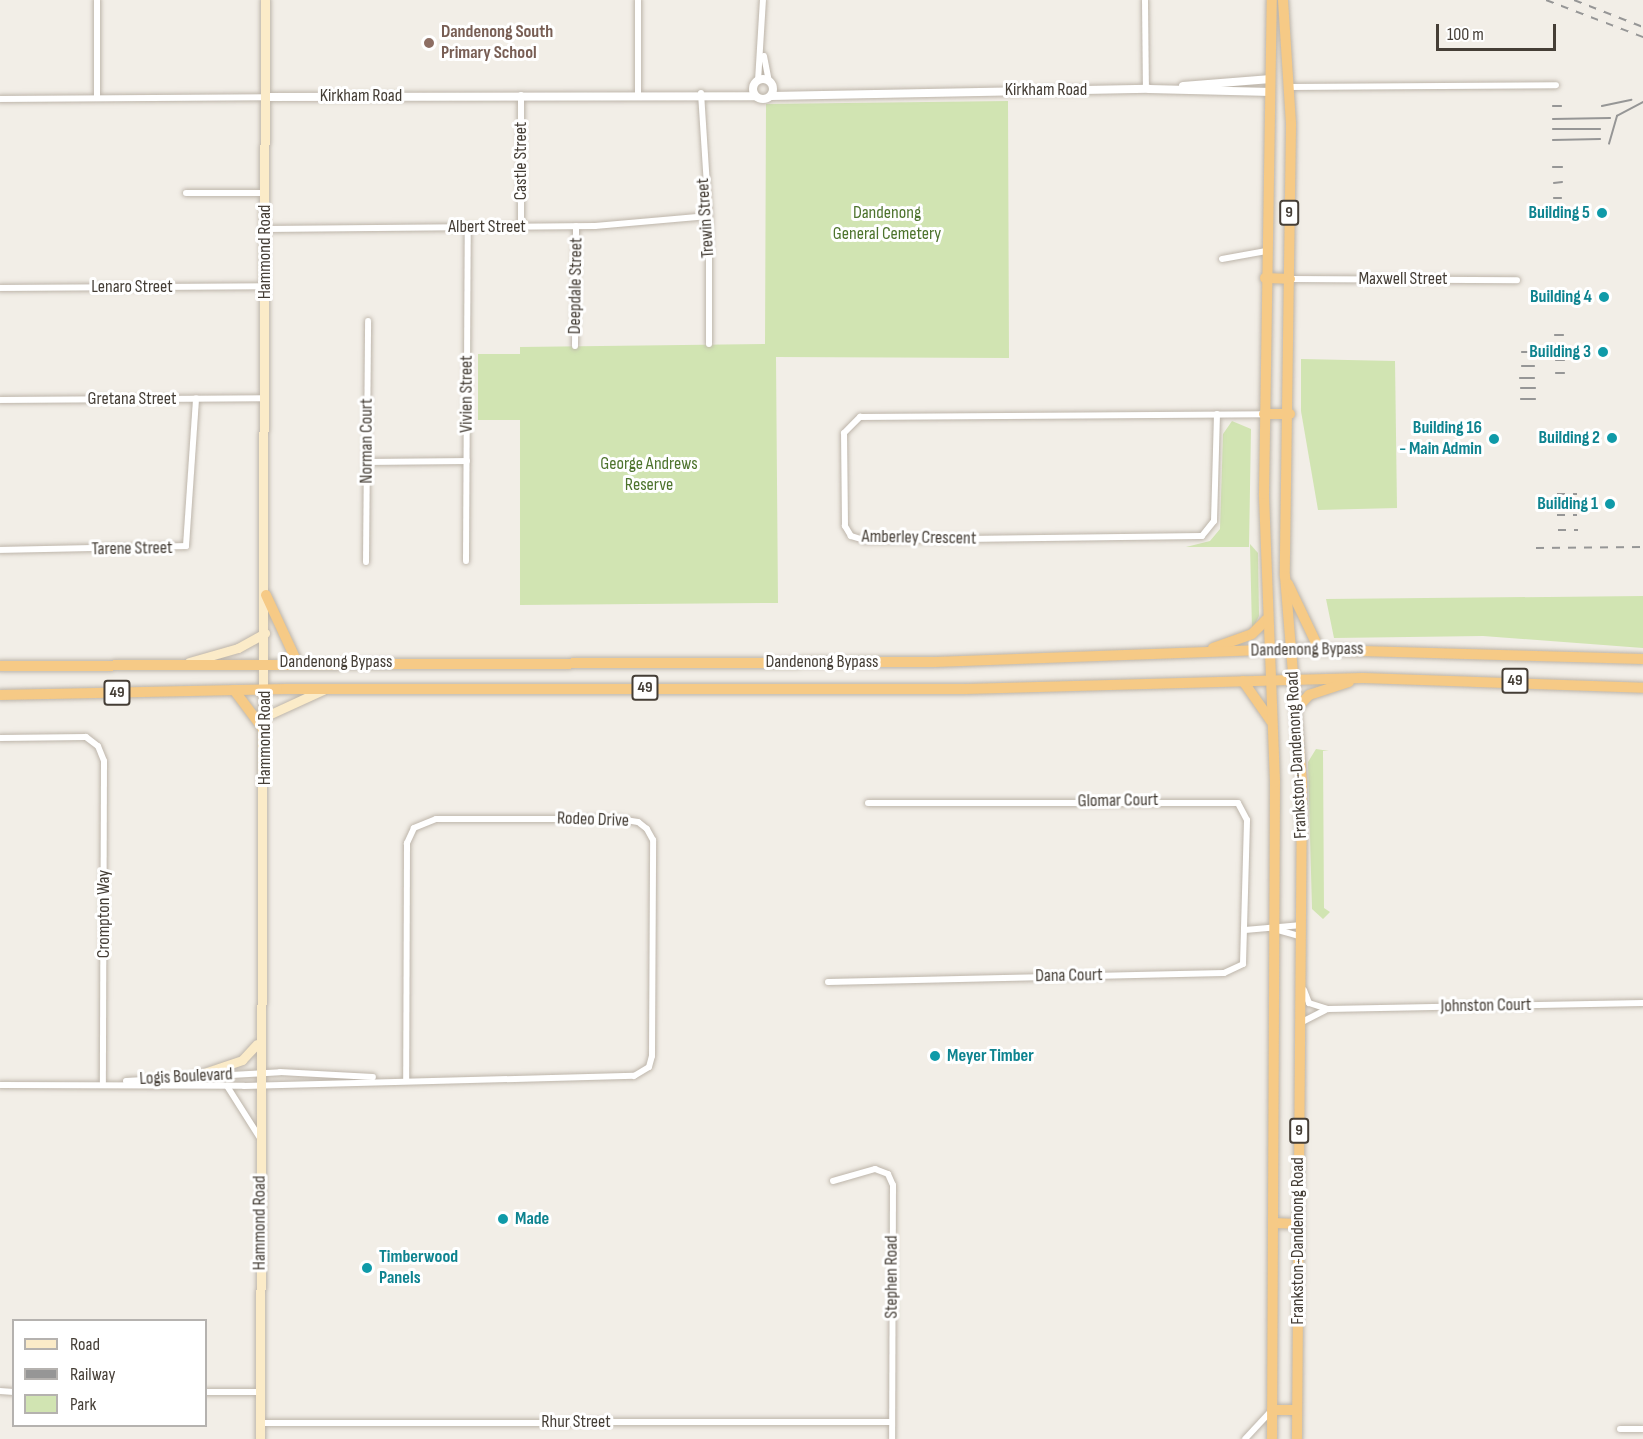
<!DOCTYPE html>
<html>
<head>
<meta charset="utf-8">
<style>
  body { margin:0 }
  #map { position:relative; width:1643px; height:1439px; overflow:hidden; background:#f2eee7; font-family:"Sofia Sans Condensed",sans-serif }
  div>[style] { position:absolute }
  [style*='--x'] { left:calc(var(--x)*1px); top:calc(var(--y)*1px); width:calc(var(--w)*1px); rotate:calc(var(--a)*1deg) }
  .green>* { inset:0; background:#d1e4b2 }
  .roads { filter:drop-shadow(0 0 2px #bdb5aa) drop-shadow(0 0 2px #bdb5aa) }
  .minor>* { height:6px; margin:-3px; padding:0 3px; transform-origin:3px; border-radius:3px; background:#fff }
  .tertiary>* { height:8px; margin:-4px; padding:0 4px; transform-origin:4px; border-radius:4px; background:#fff }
  .tertiary>.ring { margin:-4px; padding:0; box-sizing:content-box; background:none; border:8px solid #fff; border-radius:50% }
  .secondary>* { height:9px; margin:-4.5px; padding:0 4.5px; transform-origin:4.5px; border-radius:4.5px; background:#fbebc8 }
  .trunk>* { height:10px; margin:-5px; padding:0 5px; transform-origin:5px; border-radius:5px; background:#f6ca86 }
  .tram>* { height:1.5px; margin:-0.75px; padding:0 0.75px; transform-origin:0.75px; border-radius:0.75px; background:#969696 }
  .rail>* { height:2px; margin-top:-1px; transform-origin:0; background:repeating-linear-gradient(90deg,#969696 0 8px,transparent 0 16px) }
  .dots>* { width:16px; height:16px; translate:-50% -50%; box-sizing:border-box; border:3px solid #fff; border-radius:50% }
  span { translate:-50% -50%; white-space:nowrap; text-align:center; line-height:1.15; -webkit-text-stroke:6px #fff; paint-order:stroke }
  .shield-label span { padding:2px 4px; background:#fff; border:2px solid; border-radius:4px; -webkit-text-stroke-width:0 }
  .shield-label { font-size:16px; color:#453e36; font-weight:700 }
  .education-label { font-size:18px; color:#785e54; font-weight:700 }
  .left { translate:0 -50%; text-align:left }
  .street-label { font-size:18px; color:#453e36 }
  .culture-label { font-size:18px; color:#0d838f; font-weight:700 }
  .right { translate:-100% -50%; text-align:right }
  .park-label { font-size:18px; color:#4d732d }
  .legend { position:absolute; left:12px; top:1319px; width:195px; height:108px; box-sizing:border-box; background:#fff; border:2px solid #b5b2af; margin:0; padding:8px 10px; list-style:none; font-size:18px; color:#453e36 }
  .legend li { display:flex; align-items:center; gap:12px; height:30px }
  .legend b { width:30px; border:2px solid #b5b2af }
  .scale { position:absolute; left:1436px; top:24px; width:120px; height:27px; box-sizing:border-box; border:3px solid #453e36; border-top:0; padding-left:8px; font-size:18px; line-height:21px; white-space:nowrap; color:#453e36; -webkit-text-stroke:4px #fff; paint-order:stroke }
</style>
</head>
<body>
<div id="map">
  <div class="green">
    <div style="clip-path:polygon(1008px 101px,1009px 358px,776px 357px,778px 603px,520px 605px,520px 420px,478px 420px,478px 354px,520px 354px,520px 347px,765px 344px,766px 104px)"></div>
    <div style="clip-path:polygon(1301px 359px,1395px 361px,1397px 508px,1318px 510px,1301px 411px)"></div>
    <div style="clip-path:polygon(1232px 421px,1251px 429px,1249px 547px,1186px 547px,1210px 541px,1220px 529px,1223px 434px)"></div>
    <div style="clip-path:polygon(1250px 544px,1258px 553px,1259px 616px,1252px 630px)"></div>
    <div style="clip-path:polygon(1643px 596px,1643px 648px,1483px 636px,1334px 638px,1326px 599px)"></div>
    <div style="clip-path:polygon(1316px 749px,1329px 751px,1323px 751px,1324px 908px,1330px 912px,1323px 919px,1312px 909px,1308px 762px)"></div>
  </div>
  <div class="roads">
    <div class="minor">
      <div style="--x:97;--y:0;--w:98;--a:90"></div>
      <div style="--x:638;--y:0;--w:93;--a:90"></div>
      <div style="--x:1145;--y:0;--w:89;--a:89.4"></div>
      <div style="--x:764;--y:56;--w:26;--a:79"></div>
      <div style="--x:758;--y:81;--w:81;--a:-86.5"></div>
      <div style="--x:1288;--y:87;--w:268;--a:-0.4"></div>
      <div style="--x:701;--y:93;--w:123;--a:86.3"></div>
      <div style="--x:709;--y:216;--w:128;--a:90"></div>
      <div style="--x:0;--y:99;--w:265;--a:-0.4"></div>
      <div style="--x:186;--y:193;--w:79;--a:0"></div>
      <div style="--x:521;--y:227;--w:132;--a:-90"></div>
      <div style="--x:265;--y:229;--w:330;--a:-0.5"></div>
      <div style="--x:595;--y:226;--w:114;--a:-5"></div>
      <div style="--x:1222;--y:259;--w:45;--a:-10.3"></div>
      <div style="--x:1290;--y:279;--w:227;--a:0.3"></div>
      <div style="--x:0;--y:288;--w:264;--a:-0.4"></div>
      <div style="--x:575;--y:346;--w:120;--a:-89.5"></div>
      <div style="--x:0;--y:400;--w:264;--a:-0.4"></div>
      <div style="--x:1217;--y:414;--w:107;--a:91.6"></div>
      <div style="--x:1214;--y:521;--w:19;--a:129"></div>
      <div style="--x:1202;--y:536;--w:338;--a:179.3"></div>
      <div style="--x:864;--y:540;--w:14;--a:-163"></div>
      <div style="--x:851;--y:536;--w:12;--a:-121"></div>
      <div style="--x:845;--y:526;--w:93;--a:-90.6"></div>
      <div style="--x:844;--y:433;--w:23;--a:-45"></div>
      <div style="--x:860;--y:417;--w:404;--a:-0.4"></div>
      <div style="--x:367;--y:462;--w:100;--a:-0.6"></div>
      <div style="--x:0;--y:550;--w:186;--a:-1.2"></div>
      <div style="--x:186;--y:546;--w:148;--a:-86.1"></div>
      <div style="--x:466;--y:561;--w:334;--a:-89.7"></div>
      <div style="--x:366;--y:562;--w:241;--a:-89.5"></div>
      <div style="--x:0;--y:738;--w:86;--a:-0.7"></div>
      <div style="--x:86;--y:737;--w:15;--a:37"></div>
      <div style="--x:98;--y:746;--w:16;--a:68"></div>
      <div style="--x:104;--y:761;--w:322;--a:90.2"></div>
      <div style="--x:1245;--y:930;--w:57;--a:-5"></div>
      <div style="--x:1278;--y:930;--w:25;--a:16"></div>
      <div style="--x:828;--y:982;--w:396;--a:-1.3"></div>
      <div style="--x:1224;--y:973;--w:21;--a:-25"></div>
      <div style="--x:1243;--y:964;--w:144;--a:-88.4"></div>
      <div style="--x:1247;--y:820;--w:19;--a:-118"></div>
      <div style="--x:1238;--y:803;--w:370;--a:180"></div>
      <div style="--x:1304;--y:990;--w:14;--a:69"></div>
      <div style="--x:1309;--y:1003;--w:20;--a:18"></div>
      <div style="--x:1328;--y:1009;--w:315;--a:-1.1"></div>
      <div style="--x:1300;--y:1023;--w:28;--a:-27"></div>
      <div style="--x:126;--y:1081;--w:154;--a:-3.3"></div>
      <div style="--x:280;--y:1072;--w:93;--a:3.1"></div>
      <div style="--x:0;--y:1085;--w:244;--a:0.2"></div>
      <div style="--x:244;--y:1086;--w:390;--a:-1.5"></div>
      <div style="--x:634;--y:1076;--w:17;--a:-31"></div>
      <div style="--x:649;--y:1067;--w:11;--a:-75"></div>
      <div style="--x:652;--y:1056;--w:216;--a:-89.7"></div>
      <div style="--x:653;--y:840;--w:13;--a:-119"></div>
      <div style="--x:647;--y:829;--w:11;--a:-142"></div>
      <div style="--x:638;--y:822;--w:20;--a:-171"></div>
      <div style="--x:618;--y:819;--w:182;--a:180"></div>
      <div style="--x:436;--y:819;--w:24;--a:158"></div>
      <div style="--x:414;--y:828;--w:17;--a:115"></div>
      <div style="--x:407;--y:843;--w:236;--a:90.2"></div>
      <div style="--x:227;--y:1086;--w:62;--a:57.6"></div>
      <div style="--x:833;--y:1181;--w:44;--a:-15.9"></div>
      <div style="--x:875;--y:1169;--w:14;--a:21"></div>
      <div style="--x:888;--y:1174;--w:12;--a:66"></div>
      <div style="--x:893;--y:1185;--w:254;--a:90.2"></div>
      <div style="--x:0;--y:1391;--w:14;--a:4"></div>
      <div style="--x:206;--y:1392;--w:54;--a:0"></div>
      <div style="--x:260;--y:1423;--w:632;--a:-0.09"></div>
      <div style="--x:1620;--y:1429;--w:23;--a:0"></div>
      <div style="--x:1245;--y:1439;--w:40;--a:-47"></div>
    </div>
    <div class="tertiary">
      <div class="ring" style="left:753px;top:79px;width:12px;height:12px"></div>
      <div style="--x:1183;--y:86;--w:88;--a:-4.5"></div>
      <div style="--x:771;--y:96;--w:378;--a:-1.1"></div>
      <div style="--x:1149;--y:89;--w:122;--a:1.4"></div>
      <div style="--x:265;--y:97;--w:490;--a:-0.1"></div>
    </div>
    <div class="secondary">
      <div style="--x:189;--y:662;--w:51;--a:-15.9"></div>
      <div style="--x:238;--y:648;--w:31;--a:-29"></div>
      <div style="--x:264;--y:717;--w:65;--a:-24.6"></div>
      <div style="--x:195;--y:1076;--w:50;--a:-18.8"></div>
      <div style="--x:242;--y:1060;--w:22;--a:-47"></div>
      <div style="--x:260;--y:1439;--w:1439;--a:-89.8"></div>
    </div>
    <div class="trunk">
      <div style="--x:1283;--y:0;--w:125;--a:86.3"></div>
      <div style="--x:1291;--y:125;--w:451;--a:90.8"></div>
      <div style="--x:1285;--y:576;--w:209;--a:85.3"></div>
      <div style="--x:1302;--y:784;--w:655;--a:90.44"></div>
      <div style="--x:1265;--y:278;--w:25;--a:2"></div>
      <div style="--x:1264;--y:414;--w:26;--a:0"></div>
      <div style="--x:1288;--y:584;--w:72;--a:64.5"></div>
      <div style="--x:266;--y:595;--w:74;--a:65.2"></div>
      <div style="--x:1213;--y:648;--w:41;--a:-19.7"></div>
      <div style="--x:1252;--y:634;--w:20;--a:-45"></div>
      <div style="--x:0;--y:666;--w:935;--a:-0.25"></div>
      <div style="--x:935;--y:662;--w:354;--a:-2.1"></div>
      <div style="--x:1289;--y:649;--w:354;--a:1.6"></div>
      <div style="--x:1243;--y:681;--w:49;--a:55"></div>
      <div style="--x:234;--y:690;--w:50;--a:53.1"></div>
      <div style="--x:0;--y:695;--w:286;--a:-1.2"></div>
      <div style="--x:286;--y:689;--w:680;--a:0"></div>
      <div style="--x:966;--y:689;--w:397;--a:-1.6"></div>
      <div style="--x:1363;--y:678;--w:280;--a:2"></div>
      <div style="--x:1297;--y:708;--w:18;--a:-47"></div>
      <div style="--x:1309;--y:695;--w:42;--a:-18"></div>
      <div style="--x:1273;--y:1223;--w:25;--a:2"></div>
      <div style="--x:1272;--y:1410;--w:25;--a:0"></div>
      <div style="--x:1272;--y:1439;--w:657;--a:-89.74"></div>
      <div style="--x:1275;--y:782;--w:288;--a:-92.2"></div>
      <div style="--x:1264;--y:494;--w:494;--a:-89.1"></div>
    </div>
  </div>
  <div class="tram">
    <div style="--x:1553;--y:106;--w:8;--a:0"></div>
    <div style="--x:1602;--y:106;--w:30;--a:-12"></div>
    <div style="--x:1553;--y:119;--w:57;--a:-1"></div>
    <div style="--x:1553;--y:129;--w:47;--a:0"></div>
    <div style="--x:1553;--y:140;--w:47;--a:-1.2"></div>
    <div style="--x:1609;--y:144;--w:29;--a:-74"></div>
    <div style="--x:1617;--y:116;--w:30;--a:-28"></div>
    <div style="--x:1553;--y:167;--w:9;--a:0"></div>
    <div style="--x:1554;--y:183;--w:8;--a:-7"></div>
    <div style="--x:1554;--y:198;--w:7;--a:0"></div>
    <div style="--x:1555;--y:335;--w:8;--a:0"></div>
    <div style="--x:1555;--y:344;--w:9;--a:0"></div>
    <div style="--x:1522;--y:352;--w:12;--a:0"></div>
    <div style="--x:1556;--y:360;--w:8;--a:0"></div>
    <div style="--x:1522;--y:366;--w:12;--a:0"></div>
    <div style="--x:1556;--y:373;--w:8;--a:0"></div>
    <div style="--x:1520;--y:378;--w:14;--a:0"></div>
    <div style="--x:1521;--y:388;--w:14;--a:0"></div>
    <div style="--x:1521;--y:399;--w:14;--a:0"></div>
  </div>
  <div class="rail">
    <div style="--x:1546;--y:0;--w:104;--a:20.9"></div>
    <div style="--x:1574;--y:0;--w:74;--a:21.4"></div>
    <div style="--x:1557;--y:494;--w:20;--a:0"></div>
    <div style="--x:1557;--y:515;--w:20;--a:0"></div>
    <div style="--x:1558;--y:530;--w:20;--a:0"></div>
    <div style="--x:1536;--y:548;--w:107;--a:-0.5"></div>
  </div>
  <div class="dots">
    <div style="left:429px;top:43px;background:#8d6e63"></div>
    <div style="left:1602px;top:213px;background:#0f9aa8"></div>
    <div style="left:1604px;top:297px;background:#0f9aa8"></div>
    <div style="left:1603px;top:352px;background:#0f9aa8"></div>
    <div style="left:1612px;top:438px;background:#0f9aa8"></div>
    <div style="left:1494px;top:439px;background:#0f9aa8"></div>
    <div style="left:1610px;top:504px;background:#0f9aa8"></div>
    <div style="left:935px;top:1056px;background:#0f9aa8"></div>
    <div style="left:503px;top:1219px;background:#0f9aa8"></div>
    <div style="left:367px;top:1268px;background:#0f9aa8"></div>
  </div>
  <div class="shield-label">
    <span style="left:1289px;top:213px">9</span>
    <span style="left:1515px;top:681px">49</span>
    <span style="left:645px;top:688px">49</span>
    <span style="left:117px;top:693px">49</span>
    <span style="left:1299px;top:1131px">9</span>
  </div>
  <div class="education-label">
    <span class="left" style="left:441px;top:43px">Dandenong South<br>Primary School</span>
  </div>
  <div class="street-label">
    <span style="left:1046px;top:90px">Kirkham Road</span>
    <span style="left:361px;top:96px">Kirkham Road</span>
    <span style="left:521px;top:161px;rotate:-90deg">Castle Street</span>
    <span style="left:706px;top:218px;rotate:-94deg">Trewin Street</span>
    <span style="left:487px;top:227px">Albert Street</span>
    <span style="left:265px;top:252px;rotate:-90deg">Hammond Road</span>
    <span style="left:1403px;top:279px">Maxwell Street</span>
    <span style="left:576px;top:286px;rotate:-89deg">Deepdale Street</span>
    <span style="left:132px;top:287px">Lenaro Street</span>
    <span style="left:467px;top:394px;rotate:-90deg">Vivien Street</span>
    <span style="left:132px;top:399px">Gretana Street</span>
    <span style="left:367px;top:441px;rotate:-90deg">Norman Court</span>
    <span style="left:919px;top:538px;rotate:1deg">Amberley Crescent</span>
    <span style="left:132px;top:549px;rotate:-1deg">Tarene Street</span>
    <span style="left:1307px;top:650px;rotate:-1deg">Dandenong Bypass</span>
    <span style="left:336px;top:662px">Dandenong Bypass</span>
    <span style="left:822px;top:662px">Dandenong Bypass</span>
    <span style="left:265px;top:738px;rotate:-90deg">Hammond Road</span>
    <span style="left:1297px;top:755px;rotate:-93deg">Frankston-Dandenong Road</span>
    <span style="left:1118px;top:801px;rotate:-1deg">Glomar Court</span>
    <span style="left:593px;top:820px;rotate:2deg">Rodeo Drive</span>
    <span style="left:104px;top:914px;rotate:-90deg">Crompton Way</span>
    <span style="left:1069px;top:976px;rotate:-1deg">Dana Court</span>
    <span style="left:1486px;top:1006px;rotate:-1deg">Johnston Court</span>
    <span style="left:186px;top:1077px;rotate:-3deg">Logis Boulevard</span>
    <span style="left:260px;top:1223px;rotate:-90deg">Hammond Road</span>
    <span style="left:1298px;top:1241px;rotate:-90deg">Frankston-Dandenong Road</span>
    <span style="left:892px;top:1277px;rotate:-90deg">Stephen Road</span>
    <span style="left:576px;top:1422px">Rhur Street</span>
  </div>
  <div class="culture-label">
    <span class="right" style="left:1590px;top:213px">Building 5</span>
    <span class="right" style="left:1592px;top:297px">Building 4</span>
    <span class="right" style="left:1591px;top:352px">Building 3</span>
    <span class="right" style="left:1482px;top:439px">Building 16<br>- Main Admin</span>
    <span class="right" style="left:1600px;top:438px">Building 2</span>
    <span class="right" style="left:1598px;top:504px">Building 1</span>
    <span class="left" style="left:947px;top:1056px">Meyer Timber</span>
    <span class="left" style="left:515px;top:1219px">Made</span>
    <span class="left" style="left:379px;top:1268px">Timberwood<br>Panels</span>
  </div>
  <div class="park-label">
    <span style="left:887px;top:224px">Dandenong<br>General Cemetery</span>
    <span style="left:649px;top:475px">George Andrews<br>Reserve</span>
  </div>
  <ul class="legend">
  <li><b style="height:8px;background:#fbebc8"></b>Road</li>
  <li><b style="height:8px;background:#969696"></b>Railway</li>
  <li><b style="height:16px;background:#d1e4b2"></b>Park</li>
  </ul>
  <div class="scale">100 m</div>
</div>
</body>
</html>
